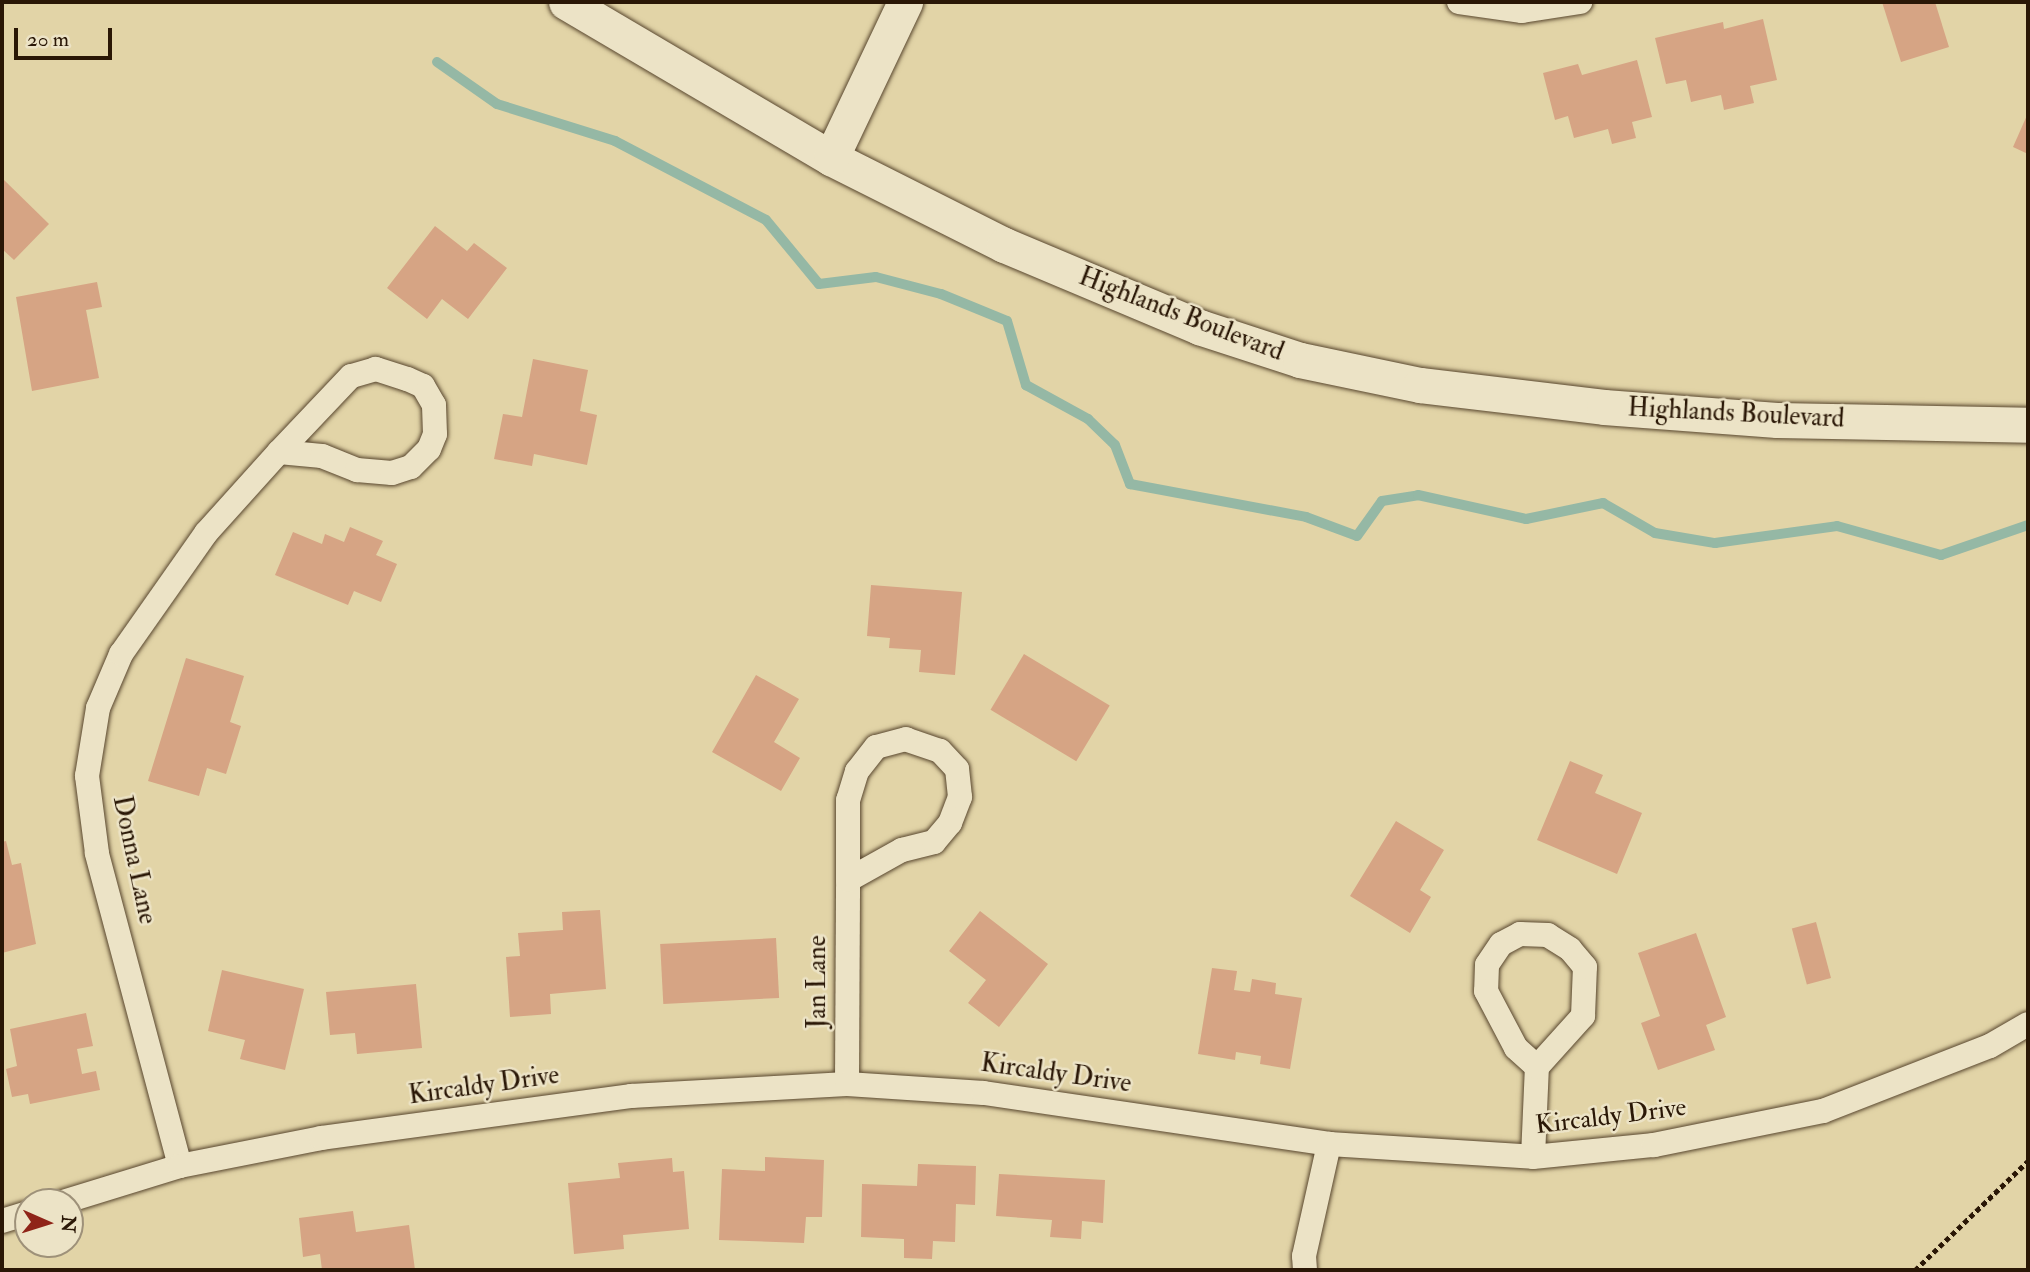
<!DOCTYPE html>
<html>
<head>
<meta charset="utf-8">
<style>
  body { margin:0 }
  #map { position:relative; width:2030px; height:1272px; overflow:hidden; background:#e2d4a7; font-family:"IM FELL Double Pica",serif }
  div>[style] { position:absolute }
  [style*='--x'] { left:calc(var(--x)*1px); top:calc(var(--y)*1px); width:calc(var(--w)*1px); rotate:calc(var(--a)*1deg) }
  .stream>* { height:10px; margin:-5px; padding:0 5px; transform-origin:5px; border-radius:5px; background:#95b8a5 }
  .building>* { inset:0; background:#d6a484; transform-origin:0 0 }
  .path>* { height:4.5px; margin-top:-2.25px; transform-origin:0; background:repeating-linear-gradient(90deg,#2a1706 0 5px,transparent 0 8.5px) }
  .roads { filter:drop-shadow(0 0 2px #58462e) drop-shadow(0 0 2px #58462e) }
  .street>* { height:24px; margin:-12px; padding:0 12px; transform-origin:12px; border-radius:12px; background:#ece3c6 }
  .secondary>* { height:35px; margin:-17.5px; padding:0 17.5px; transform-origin:17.5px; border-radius:17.5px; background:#ece3c6 }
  span { translate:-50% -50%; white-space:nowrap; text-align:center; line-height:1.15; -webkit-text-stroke:5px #ece3c6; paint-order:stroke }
  .street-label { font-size:26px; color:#2a1706 }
  .frame { position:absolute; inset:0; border:4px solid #2a1706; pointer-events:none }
  .north { position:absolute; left:14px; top:1188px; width:70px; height:70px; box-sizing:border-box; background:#ece3c6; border:2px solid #9e9179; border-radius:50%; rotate:93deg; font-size:19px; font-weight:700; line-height:28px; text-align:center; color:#2a1706 }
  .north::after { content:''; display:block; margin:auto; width:24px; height:32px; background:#8f2418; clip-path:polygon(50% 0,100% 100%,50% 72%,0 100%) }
  .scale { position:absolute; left:14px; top:28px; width:98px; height:32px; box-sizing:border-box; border:4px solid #2a1706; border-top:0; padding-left:9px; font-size:21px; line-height:24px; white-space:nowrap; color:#2a1706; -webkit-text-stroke:5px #ece3c6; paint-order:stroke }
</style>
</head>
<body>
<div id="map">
  <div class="stream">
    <div style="--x:437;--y:62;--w:73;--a:35"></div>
    <div style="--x:497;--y:104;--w:124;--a:17.4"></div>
    <div style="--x:615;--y:141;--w:170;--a:27.6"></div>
    <div style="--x:766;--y:220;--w:83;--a:50.4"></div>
    <div style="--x:819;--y:284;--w:57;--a:-7"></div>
    <div style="--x:876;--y:277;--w:67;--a:14.7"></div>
    <div style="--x:941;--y:294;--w:71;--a:22.2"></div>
    <div style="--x:1007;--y:321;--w:67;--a:73.5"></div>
    <div style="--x:1026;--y:385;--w:71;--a:28.7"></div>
    <div style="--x:1088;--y:419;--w:37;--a:44"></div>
    <div style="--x:1115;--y:445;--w:42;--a:69"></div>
    <div style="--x:1130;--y:484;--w:179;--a:10.6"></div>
    <div style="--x:1306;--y:517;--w:54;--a:20.4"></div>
    <div style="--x:1357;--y:536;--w:43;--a:-54.5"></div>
    <div style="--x:1382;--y:501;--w:36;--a:-9"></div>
    <div style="--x:1418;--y:495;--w:111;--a:12.5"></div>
    <div style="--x:1526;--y:519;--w:79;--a:-11.7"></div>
    <div style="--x:1603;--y:503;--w:60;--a:30"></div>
    <div style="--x:1655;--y:533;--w:61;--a:9.5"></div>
    <div style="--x:1715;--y:543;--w:123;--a:-7.9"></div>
    <div style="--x:1837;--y:526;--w:108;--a:15.6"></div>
    <div style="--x:1941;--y:555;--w:92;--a:-19"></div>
  </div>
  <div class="building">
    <div style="clip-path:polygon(1882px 2px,1935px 2px,1949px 47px,1901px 62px)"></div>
    <div style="clip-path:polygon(1763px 19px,1777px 80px,1750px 86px,1754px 103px,1724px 110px,1721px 95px,1691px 102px,1686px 80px,1666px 84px,1655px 38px,1723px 22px,1724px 29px)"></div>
    <div style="clip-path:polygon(1637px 60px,1652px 117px,1632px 122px,1636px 138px,1612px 144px,1608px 129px,1574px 138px,1568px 116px,1555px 120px,1543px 73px,1578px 64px,1582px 75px)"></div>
    <div style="clip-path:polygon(2028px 113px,2028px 154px,2013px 147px)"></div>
    <div style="clip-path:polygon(2px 178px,49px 224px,14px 260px,2px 249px)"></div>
    <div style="clip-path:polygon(435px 226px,467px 251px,474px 243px,507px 268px,468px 319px,442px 299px,427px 319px,387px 288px)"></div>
    <div style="clip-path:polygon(97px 282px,102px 307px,86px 310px,99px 378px,32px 391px,16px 297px)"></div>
    <div style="clip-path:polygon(533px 359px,588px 370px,580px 411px,597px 415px,587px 465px,534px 454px,532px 466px,494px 459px,503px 414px,522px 417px)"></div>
    <div style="clip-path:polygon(350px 527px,383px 541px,376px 555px,397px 564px,381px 602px,354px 591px,348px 605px,275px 575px,293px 532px,322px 544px,325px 534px,344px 542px)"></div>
    <div style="clip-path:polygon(871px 585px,962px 592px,955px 675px,919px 672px,921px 650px,889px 648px,890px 638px,867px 636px)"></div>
    <div style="left:1024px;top:654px;width:100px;height:65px;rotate:31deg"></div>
    <div style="clip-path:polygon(186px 658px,244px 676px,230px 722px,241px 726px,226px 774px,207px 768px,199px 796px,148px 781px)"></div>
    <div style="clip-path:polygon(756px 675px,799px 699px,774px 742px,800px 758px,781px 791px,712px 752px)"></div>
    <div style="clip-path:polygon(1570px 761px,1603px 775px,1595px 793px,1642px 813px,1617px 874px,1537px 840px)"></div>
    <div style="clip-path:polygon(1396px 821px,1444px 850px,1420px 890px,1431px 897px,1410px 933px,1350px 896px)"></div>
    <div style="clip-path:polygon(6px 841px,12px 865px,21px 863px,36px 944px,2px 953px,2px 842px)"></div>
    <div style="clip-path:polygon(600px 910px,606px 989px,550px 994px,551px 1014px,510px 1017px,506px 957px,520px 956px,518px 933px,563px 930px,562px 912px)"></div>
    <div style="clip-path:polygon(980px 911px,1048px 964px,999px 1027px,968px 1003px,986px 980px,949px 951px)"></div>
    <div style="left:1816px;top:922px;width:58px;height:25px;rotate:75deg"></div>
    <div style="clip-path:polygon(1696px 933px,1726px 1017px,1706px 1025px,1715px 1050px,1658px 1070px,1641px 1023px,1660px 1016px,1638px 953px)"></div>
    <div style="left:776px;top:938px;width:60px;height:116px;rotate:87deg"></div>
    <div style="clip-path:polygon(1212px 968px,1237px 971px,1234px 990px,1250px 992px,1252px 979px,1276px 983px,1275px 994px,1302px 998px,1290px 1069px,1260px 1064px,1261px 1056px,1236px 1052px,1235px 1060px,1198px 1054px)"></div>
    <div style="clip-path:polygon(222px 970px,304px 989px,285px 1070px,240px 1059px,245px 1040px,208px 1031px)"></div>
    <div style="clip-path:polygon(416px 984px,422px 1048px,357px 1054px,355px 1033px,330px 1035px,326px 992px)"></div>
    <div style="clip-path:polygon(86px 1013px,93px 1046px,77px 1049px,82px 1074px,96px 1071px,100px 1090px,30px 1104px,28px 1094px,12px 1097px,6px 1069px,17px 1066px,10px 1029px)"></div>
    <div style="clip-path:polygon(765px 1157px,824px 1160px,822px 1217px,806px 1217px,804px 1243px,719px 1240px,722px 1169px,765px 1171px)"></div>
    <div style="clip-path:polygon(672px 1158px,673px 1172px,684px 1171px,689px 1229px,623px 1235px,624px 1249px,574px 1254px,568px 1183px,620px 1178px,618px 1163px)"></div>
    <div style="clip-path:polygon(918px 1164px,976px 1166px,975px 1205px,956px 1204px,955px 1242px,933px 1241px,932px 1259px,904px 1258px,904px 1239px,861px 1237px,862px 1184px,917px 1186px)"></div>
    <div style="clip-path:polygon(999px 1174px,1105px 1180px,1103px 1223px,1082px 1221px,1081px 1239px,1050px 1237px,1052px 1220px,996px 1216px)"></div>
    <div style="clip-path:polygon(353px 1211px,356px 1232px,409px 1225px,415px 1270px,322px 1270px,320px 1254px,303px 1257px,299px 1218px)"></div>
  </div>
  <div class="path">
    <div style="--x:1915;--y:1270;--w:157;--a:-44"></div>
  </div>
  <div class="roads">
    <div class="street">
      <div style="--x:1459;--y:2;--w:64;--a:8.1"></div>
      <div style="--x:1522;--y:11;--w:59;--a:-8.8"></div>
      <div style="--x:847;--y:1084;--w:204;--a:-89.7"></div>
      <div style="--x:848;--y:880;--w:62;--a:-29.1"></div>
      <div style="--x:902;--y:850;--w:33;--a:-14"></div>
      <div style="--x:934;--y:842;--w:25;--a:-50"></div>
      <div style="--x:950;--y:823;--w:28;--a:-69"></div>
      <div style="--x:960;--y:797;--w:28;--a:-96"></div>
      <div style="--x:957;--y:769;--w:25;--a:-133"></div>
      <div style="--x:940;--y:751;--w:36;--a:-161"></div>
      <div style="--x:906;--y:739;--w:31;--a:165"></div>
      <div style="--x:876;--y:747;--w:31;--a:128"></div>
      <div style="--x:857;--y:771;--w:30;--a:107"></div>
      <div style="--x:848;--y:800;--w:80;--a:90"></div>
      <div style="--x:1533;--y:1157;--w:90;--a:-87.5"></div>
      <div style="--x:1537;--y:1067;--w:69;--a:-48"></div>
      <div style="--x:1583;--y:1016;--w:49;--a:-87.7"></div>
      <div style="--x:1585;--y:967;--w:23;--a:-130"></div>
      <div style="--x:1570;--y:949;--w:26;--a:-148"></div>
      <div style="--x:1548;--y:935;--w:28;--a:-178"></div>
      <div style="--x:1520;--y:934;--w:21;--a:152"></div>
      <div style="--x:1501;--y:944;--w:25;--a:124"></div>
      <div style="--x:1487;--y:965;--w:26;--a:92"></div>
      <div style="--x:1486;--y:991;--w:64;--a:62.2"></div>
      <div style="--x:1516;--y:1048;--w:28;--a:42"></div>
      <div style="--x:180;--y:1166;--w:324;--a:-104.9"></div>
      <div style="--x:97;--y:853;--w:78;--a:-97.4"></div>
      <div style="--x:87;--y:776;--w:69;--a:-80.8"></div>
      <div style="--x:98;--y:708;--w:59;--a:-66.9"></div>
      <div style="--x:121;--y:654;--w:148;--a:-54.9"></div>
      <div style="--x:206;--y:533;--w:109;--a:-48"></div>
      <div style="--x:279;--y:452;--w:43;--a:5.3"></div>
      <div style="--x:322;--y:456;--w:38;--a:22"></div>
      <div style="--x:357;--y:470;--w:35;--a:5"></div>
      <div style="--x:392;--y:473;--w:20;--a:-18"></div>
      <div style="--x:411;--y:467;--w:25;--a:-45"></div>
      <div style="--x:429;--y:449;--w:16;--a:-68"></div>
      <div style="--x:435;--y:434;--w:29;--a:-92"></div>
      <div style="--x:434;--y:405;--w:22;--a:-120"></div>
      <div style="--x:423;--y:386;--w:17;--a:-156"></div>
      <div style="--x:407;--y:379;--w:33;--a:-162"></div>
      <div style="--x:376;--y:369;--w:26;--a:164"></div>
      <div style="--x:351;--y:376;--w:105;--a:133.5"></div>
      <div style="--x:63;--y:1202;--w:122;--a:-17.1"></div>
      <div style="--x:180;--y:1166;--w:144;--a:-11.2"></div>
      <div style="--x:321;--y:1138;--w:313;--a:-7.7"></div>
      <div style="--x:631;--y:1096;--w:216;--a:-3.2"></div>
      <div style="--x:847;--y:1084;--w:137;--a:3.8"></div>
      <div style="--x:984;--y:1093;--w:349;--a:8.4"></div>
      <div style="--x:1329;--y:1144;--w:204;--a:3.6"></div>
      <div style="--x:1533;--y:1157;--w:122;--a:-5.7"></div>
      <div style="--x:1654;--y:1145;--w:172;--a:-11.4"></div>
      <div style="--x:1823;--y:1111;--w:179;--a:-21.3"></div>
      <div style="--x:1990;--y:1046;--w:44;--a:-30.1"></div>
      <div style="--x:2;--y:1221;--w:27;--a:-17"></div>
      <div style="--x:1305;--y:1270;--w:14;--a:-94"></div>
      <div style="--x:1304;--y:1256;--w:115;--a:-77.4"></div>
    </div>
    <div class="secondary">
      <div style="--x:566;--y:2;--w:308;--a:30.5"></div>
      <div style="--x:831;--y:158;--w:194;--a:26.7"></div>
      <div style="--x:1004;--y:245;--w:212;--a:22.8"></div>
      <div style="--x:1199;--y:327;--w:106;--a:18.1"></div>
      <div style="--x:1300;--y:360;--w:123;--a:11.8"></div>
      <div style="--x:1420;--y:385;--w:185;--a:6.8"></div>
      <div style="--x:1604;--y:407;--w:173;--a:4.3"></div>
      <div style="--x:1777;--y:420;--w:251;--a:1.1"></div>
      <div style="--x:831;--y:158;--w:173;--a:-64.6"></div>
    </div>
  </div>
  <div class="street-label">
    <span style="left:1181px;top:315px;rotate:21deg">Highlands Boulevard</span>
    <span style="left:1736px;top:414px;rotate:3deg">Highlands Boulevard</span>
    <span style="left:134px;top:860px;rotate:78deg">Donna Lane</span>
    <span style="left:818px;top:982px;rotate:-90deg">Jan Lane</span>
    <span style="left:1056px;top:1074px;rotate:8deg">Kircaldy Drive</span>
    <span style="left:484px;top:1086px;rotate:-8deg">Kircaldy Drive</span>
    <span style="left:1611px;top:1117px;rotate:-7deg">Kircaldy Drive</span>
  </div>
  <div class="frame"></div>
  <div class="north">N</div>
  <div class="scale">20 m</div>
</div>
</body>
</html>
